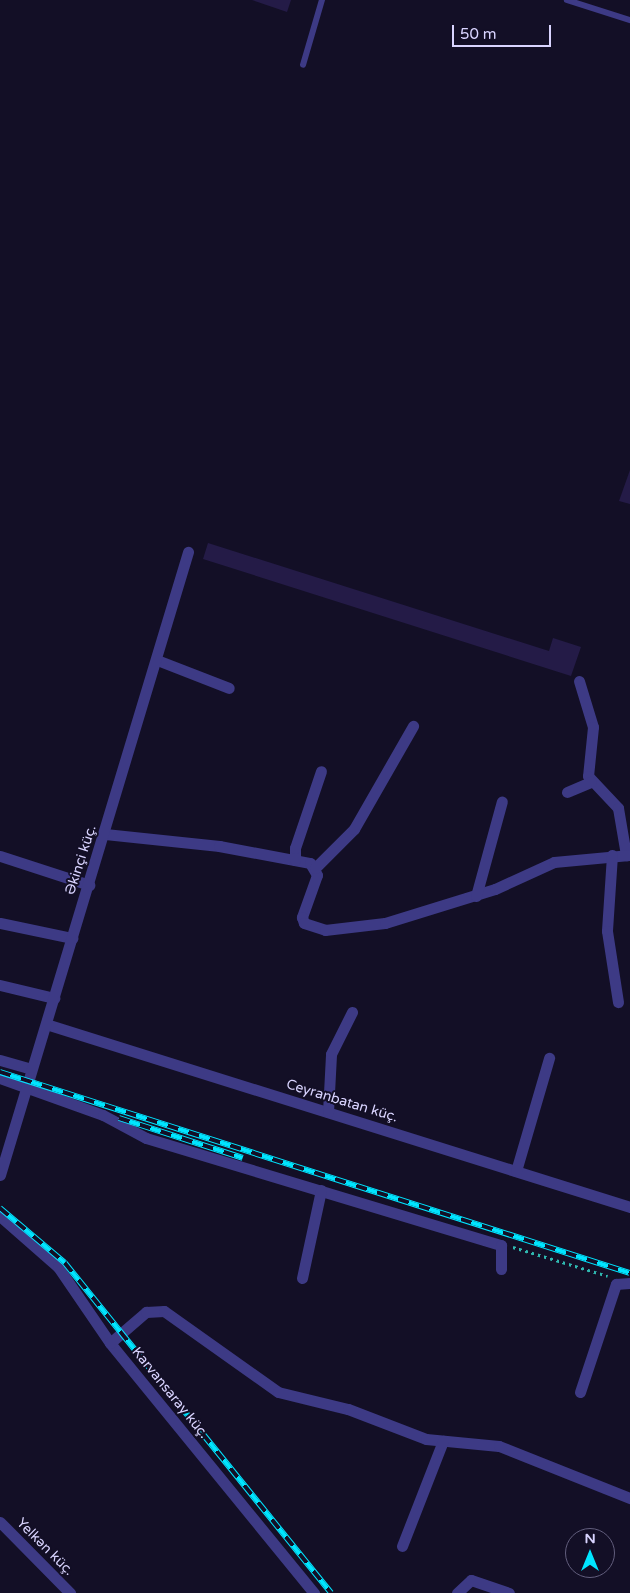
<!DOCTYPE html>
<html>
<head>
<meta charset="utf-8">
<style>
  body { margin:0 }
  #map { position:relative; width:630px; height:1593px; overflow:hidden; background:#130f26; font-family:"Varela Round",sans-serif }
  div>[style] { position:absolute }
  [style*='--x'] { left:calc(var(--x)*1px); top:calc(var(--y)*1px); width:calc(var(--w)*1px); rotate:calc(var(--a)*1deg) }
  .building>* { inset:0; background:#241b47 }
  .path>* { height:2.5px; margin-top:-1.25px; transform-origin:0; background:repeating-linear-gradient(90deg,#2fb8b0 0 2.5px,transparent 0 6.5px) }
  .service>* { height:5.5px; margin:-2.75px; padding:0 2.75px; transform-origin:2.75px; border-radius:2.75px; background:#3d3a85 }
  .minor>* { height:11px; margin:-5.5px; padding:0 5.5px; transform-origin:5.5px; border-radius:5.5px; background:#3d3a85 }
  .rail>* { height:5.5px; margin-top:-2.75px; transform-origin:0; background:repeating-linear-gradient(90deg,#130f26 0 11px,#00e5ff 0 22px); box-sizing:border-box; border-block:1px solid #00e5ff }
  span { translate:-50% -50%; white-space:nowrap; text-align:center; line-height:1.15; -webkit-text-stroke:4px #130f26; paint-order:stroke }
  .street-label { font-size:14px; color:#d9d4ff }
  .north { position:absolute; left:565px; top:1528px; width:50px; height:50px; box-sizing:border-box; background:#130f26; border:1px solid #625e7d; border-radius:50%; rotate:0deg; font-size:14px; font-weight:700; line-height:20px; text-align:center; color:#d9d4ff }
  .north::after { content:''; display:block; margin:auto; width:18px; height:22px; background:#00e5ff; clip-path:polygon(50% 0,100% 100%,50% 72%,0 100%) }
  .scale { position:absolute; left:452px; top:25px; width:99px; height:22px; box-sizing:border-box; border:2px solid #d9d4ff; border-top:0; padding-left:6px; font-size:15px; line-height:18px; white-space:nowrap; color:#d9d4ff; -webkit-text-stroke:4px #130f26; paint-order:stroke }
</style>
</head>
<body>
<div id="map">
  <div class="building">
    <div style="clip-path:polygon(252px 0,291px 0,287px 12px)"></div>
    <div style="clip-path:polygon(630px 470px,630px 504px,619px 501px)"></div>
    <div style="clip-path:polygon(208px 543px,549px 651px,553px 638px,581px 647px,571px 676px,203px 559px)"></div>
  </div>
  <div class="path">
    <div style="--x:513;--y:1247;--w:99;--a:17"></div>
  </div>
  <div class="service">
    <div style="--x:567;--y:0;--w:66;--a:17.6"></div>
    <div style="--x:303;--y:65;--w:68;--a:-73.7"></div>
  </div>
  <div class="minor">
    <div style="--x:157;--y:660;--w:77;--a:21.3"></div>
    <div style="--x:579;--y:681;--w:48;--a:73.1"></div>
    <div style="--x:593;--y:727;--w:49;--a:95.8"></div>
    <div style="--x:588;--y:776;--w:44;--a:46.8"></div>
    <div style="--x:618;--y:808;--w:48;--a:80.3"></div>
    <div style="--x:567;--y:792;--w:26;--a:-23"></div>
    <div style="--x:105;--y:834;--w:115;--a:6"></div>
    <div style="--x:219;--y:846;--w:93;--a:10.6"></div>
    <div style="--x:310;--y:863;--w:14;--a:60"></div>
    <div style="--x:317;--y:875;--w:45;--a:109.7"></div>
    <div style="--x:302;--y:917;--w:6;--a:72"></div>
    <div style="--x:304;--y:923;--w:22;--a:18"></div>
    <div style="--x:325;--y:930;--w:60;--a:-6.7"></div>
    <div style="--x:385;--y:923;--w:115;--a:-17.2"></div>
    <div style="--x:495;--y:889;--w:65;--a:-24.6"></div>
    <div style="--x:554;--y:862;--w:76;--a:-5.3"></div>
    <div style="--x:612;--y:855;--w:76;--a:93.8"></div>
    <div style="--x:607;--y:931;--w:72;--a:81.2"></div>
    <div style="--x:0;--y:856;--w:94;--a:18"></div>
    <div style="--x:295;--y:860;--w:12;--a:-90"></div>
    <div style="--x:295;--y:848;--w:81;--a:-71.3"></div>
    <div style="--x:315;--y:868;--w:55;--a:-45"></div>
    <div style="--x:354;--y:829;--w:119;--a:-60.2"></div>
    <div style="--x:476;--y:896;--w:98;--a:-74.7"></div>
    <div style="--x:0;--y:923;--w:74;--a:11.8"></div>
    <div style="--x:0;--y:985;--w:56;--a:13.5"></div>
    <div style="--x:46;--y:1024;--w:612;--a:17.4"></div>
    <div style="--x:0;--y:1060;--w:32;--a:16"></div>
    <div style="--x:0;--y:1078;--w:109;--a:19.8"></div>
    <div style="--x:103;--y:1115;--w:49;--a:28.1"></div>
    <div style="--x:146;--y:1138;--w:371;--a:16.8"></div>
    <div style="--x:501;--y:1245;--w:24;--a:90"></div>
    <div style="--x:328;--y:1112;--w:58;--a:-87"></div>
    <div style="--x:331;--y:1054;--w:47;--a:-63.4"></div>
    <div style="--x:516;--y:1171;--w:118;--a:-73.7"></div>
    <div style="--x:0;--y:1175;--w:651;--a:-73.21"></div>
    <div style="--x:0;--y:1216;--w:77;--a:41.3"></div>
    <div style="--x:58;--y:1267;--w:92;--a:55.6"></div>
    <div style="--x:110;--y:1343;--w:323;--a:50.8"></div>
    <div style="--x:302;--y:1278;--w:90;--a:-77.8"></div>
    <div style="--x:110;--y:1343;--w:48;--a:-40.7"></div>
    <div style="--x:146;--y:1312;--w:18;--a:-3"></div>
    <div style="--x:164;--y:1311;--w:140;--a:35.4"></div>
    <div style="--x:278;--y:1392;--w:72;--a:13.7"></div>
    <div style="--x:348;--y:1409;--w:84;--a:21"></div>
    <div style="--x:426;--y:1439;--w:73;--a:5.5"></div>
    <div style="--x:499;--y:1446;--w:141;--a:21.7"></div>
    <div style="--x:580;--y:1392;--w:114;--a:-71.6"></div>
    <div style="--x:616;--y:1284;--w:14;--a:-4"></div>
    <div style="--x:0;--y:1522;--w:100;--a:45.4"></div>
    <div style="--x:402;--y:1546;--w:113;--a:-68.7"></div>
    <div style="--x:457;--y:1593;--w:19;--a:-43"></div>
    <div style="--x:471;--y:1580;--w:40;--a:18.9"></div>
  </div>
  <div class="rail">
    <div style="--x:0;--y:1072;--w:661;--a:17.7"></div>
    <div style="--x:119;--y:1118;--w:130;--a:17.9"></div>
    <div style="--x:0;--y:1208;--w:85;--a:40.2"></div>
    <div style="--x:65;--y:1263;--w:424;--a:51.1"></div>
  </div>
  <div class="street-label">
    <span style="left:81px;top:860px;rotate:-72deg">Əkinçi küç.</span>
    <span style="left:342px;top:1101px;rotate:17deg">Ceyranbatan küç.</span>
    <span style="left:170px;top:1393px;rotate:51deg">Karvansaray küç.</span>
    <span style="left:45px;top:1547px;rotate:45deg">Yelkən küç.</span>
  </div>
  <div class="north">N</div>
  <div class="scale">50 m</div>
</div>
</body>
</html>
